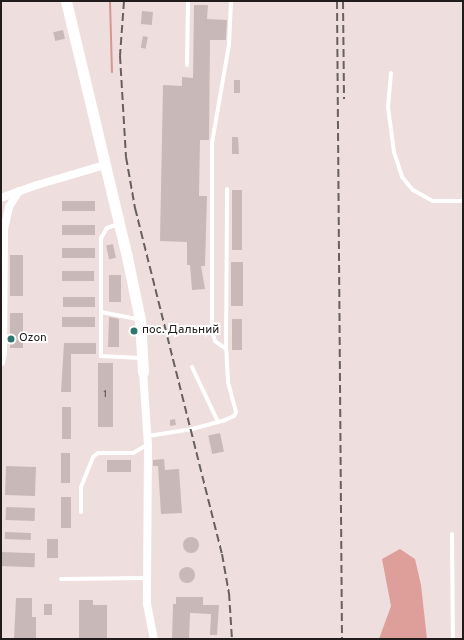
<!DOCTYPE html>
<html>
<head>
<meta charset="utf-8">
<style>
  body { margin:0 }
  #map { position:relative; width:464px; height:640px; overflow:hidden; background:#eededd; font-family:Overpass,sans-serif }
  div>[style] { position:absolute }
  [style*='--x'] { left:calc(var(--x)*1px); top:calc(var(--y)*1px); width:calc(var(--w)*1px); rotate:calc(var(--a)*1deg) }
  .forest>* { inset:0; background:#de9f9a }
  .stream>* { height:2px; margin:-1px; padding:0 1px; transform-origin:1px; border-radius:1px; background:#d59792 }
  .building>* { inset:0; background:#c8b9b8; transform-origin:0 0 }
  .round { border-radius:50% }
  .lane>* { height:4px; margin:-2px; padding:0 2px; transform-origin:2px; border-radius:2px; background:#fff }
  .street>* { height:8px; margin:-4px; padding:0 4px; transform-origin:4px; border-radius:4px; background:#fff }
  .secondary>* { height:11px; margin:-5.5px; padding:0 5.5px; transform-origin:5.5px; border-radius:5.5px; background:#fff }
  .rail>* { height:2px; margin-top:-1px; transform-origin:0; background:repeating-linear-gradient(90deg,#68605f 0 8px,transparent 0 12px) }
  .dots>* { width:11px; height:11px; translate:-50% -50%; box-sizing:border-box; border:2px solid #fff; border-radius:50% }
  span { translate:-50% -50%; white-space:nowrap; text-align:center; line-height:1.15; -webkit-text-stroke:4px #fff; paint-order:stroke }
  .number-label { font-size:10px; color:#4c4443 }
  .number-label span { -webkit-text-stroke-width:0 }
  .poi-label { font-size:12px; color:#221d1c }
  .left { translate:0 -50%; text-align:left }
  .frame { position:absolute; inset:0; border:2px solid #221d1c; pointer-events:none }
</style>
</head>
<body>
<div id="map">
  <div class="forest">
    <div style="clip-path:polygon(400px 549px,415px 559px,421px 585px,427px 639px,379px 639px,391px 606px,382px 559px)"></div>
  </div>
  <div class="stream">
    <div style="--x:110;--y:1;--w:71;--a:88.4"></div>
  </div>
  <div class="building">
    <div style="clip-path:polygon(194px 5px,208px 5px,207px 19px,227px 20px,226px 40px,210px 40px,209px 140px,200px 140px,199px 196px,207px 196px,205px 266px,201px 266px,205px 289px,192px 290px,190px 265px,187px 265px,187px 242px,160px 241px,163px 85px,182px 86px,182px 77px,193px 78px)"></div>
    <div style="left:142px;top:11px;width:11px;height:13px;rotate:5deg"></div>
    <div style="left:63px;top:30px;width:9px;height:10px;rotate:77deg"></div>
    <div style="left:143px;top:36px;width:5px;height:12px;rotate:11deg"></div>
    <div style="left:234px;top:80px;width:6px;height:13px"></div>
    <div style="clip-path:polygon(232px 137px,238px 137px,239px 154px,232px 154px)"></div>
    <div style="left:232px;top:190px;width:10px;height:60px"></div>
    <div style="left:62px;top:201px;width:33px;height:10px"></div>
    <div style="left:62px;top:225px;width:33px;height:10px"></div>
    <div style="left:113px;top:244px;width:14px;height:7px;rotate:78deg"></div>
    <div style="left:62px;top:248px;width:33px;height:10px"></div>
    <div style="left:10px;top:255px;width:13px;height:41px"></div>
    <div style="left:231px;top:262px;width:12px;height:44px"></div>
    <div style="left:62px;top:271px;width:32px;height:10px"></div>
    <div style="left:109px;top:275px;width:12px;height:27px"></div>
    <div style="left:63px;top:297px;width:32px;height:10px"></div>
    <div style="left:10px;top:313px;width:13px;height:35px"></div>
    <div style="left:62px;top:317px;width:33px;height:10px"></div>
    <div style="clip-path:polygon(109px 317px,119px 319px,119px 347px,108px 347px)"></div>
    <div style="left:232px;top:319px;width:10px;height:31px"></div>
    <div style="clip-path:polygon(64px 343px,96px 343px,96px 354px,71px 354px,71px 392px,61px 392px)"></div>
    <div style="left:98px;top:363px;width:15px;height:64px"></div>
    <div style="left:62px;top:407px;width:9px;height:32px"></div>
    <div style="clip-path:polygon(175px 419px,176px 425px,170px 426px,170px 420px)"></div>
    <div style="left:220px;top:433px;width:19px;height:12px;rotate:78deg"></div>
    <div style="left:61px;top:453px;width:9px;height:30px"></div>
    <div style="clip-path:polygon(164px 459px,165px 470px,179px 469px,182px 513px,161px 514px,158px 466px,153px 466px,153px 460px)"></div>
    <div style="left:107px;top:460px;width:24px;height:12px"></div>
    <div style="left:6px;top:466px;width:30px;height:29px;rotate:2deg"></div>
    <div style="left:61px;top:497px;width:10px;height:31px"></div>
    <div style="left:6px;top:507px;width:29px;height:13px;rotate:2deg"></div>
    <div style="left:5px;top:532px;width:26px;height:7px;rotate:2deg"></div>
    <div class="round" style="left:183px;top:537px;width:16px;height:16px"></div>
    <div style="left:47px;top:539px;width:11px;height:19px"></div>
    <div style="left:1px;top:552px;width:34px;height:14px;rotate:2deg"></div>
    <div class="round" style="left:179px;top:567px;width:16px;height:16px"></div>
    <div style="clip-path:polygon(176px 597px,203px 597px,203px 605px,219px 605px,217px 635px,210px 635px,211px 614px,190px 613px,189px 639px,172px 639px,173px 604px,176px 604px)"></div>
    <div style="clip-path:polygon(16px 598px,32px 598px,32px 617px,36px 617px,36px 639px,14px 639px)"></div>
    <div style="clip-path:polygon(79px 600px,93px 600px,93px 605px,107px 605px,107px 639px,79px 639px)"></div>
    <div style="left:44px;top:604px;width:8px;height:11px"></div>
  </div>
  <div class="lane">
    <div style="--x:187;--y:65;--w:64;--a:-89.1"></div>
    <div style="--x:391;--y:73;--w:34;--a:95"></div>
    <div style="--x:388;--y:107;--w:45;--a:82.4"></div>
    <div style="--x:394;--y:152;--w:26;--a:72"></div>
    <div style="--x:402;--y:177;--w:17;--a:50"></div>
    <div style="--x:413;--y:190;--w:23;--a:29"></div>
    <div style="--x:433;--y:201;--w:30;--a:0"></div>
    <div style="--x:119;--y:224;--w:13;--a:162"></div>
    <div style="--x:107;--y:228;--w:12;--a:121"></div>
    <div style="--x:101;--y:238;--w:118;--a:90"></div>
    <div style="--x:101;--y:356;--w:40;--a:2.9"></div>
    <div style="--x:101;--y:312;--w:38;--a:11"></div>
    <div style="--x:226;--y:349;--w:14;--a:-144"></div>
    <div style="--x:215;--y:341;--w:10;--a:-107"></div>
    <div style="--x:212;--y:331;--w:188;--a:-90"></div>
    <div style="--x:212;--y:143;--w:99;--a:-80.2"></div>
    <div style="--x:229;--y:45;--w:44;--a:-87.4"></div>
    <div style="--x:192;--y:367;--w:61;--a:64.7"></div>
    <div style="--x:148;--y:436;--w:45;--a:-9"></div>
    <div style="--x:192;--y:429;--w:34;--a:-15"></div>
    <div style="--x:225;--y:420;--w:10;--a:-24"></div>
    <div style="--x:234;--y:416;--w:4;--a:-63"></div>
    <div style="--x:236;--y:412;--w:31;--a:-105"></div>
    <div style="--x:228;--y:382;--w:33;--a:-93"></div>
    <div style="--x:226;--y:349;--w:160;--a:-89.6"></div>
    <div style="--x:81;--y:512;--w:25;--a:-90"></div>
    <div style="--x:81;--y:487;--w:32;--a:-68"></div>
    <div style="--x:93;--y:457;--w:6;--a:-39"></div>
    <div style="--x:98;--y:453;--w:35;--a:0"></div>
    <div style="--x:133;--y:453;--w:16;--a:-30"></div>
    <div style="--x:452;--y:534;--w:105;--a:89.5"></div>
    <div style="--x:61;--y:579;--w:86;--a:-0.7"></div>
  </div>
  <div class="street">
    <div style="--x:1;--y:198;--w:38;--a:-20"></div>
    <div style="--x:37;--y:185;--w:71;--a:-16.4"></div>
    <div style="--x:1;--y:362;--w:9;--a:-77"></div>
    <div style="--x:3;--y:353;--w:124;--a:-89.5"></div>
    <div style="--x:4;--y:229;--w:23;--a:-77"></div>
    <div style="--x:9;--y:207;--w:19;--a:-58"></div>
    <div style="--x:143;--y:372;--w:73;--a:86.1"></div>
    <div style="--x:148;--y:445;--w:159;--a:90.4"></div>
    <div style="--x:147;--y:604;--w:36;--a:79"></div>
  </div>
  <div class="secondary">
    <div style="--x:66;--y:1;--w:263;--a:76.6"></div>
    <div style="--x:127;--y:257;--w:64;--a:78.3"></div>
    <div style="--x:140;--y:320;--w:52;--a:86.7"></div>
  </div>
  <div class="rail">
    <div style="--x:124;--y:1;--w:55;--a:94.2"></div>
    <div style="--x:120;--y:56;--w:101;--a:86.6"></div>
    <div style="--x:126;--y:157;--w:52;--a:80"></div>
    <div style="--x:135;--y:208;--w:357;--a:75.9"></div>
    <div style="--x:222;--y:554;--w:40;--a:80"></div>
    <div style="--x:229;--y:593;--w:46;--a:86.3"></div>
    <div style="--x:337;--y:1;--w:638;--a:89.55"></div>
    <div style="--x:343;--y:1;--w:98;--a:89.4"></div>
  </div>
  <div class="dots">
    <div style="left:134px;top:331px;background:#2f766e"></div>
    <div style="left:11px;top:339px;background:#2f766e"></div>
  </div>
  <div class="number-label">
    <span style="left:105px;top:395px">1</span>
  </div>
  <div class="poi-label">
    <span class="left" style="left:142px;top:331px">пос. Дальний</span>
    <span class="left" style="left:19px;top:339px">Ozon</span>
  </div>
  <div class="frame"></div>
</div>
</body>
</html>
